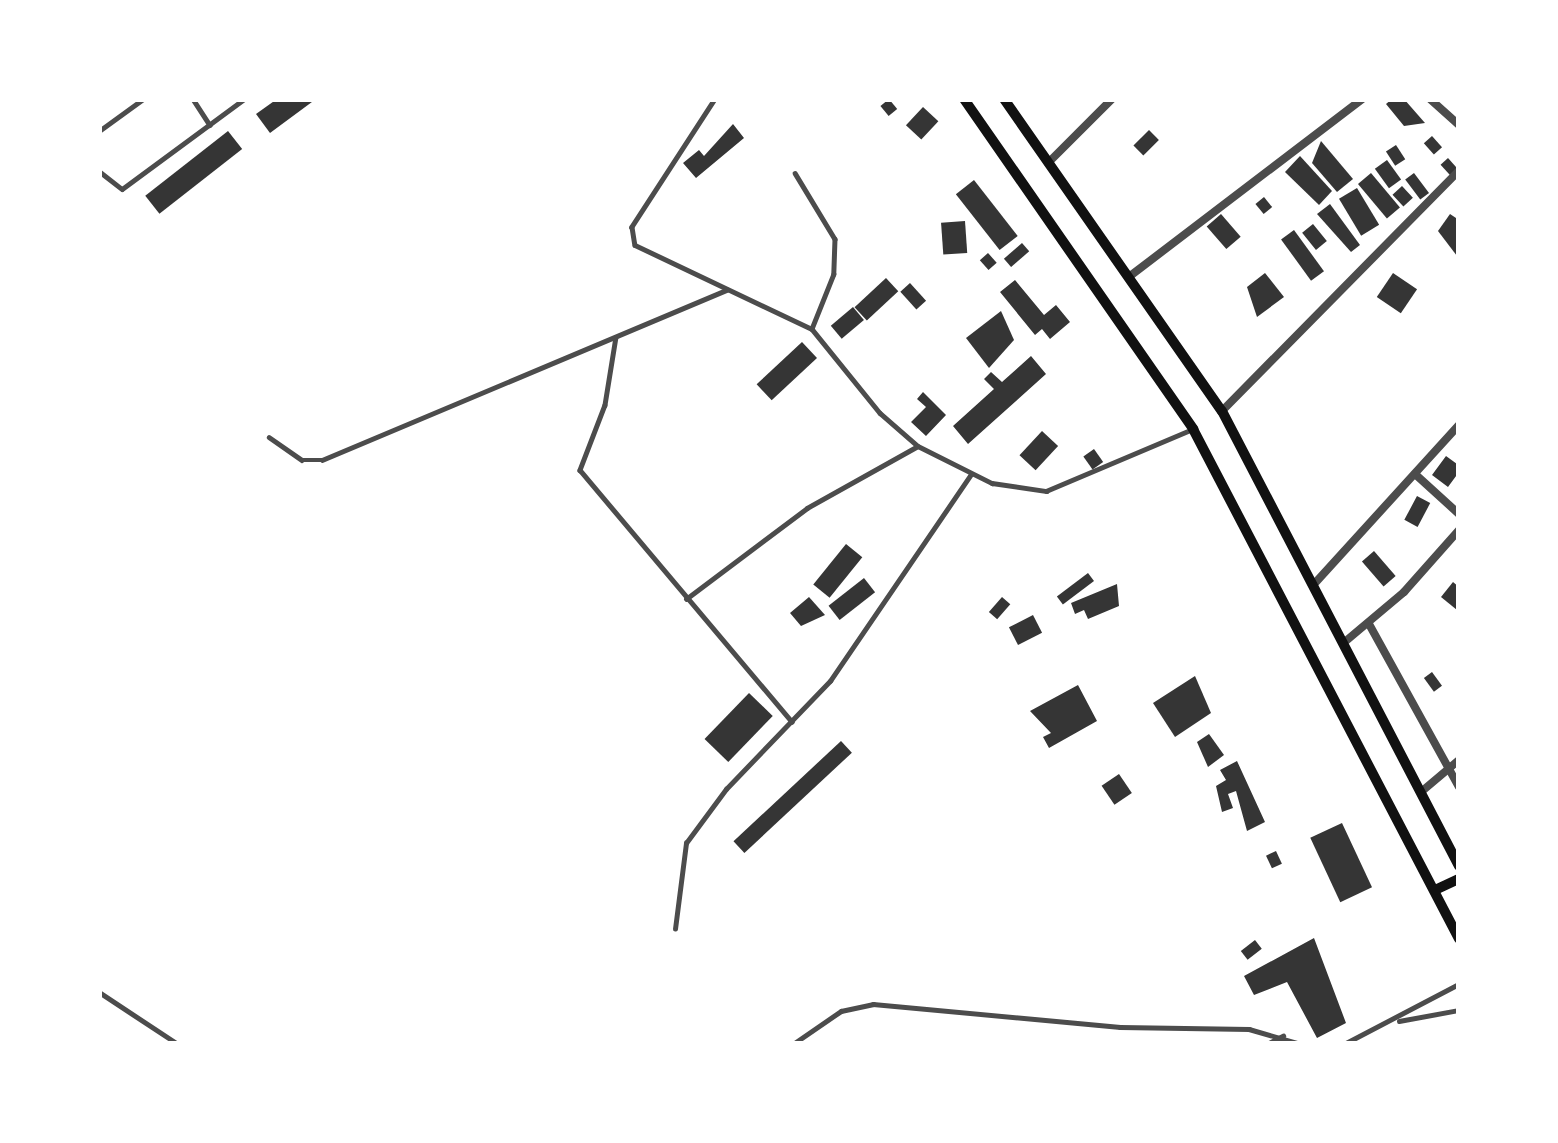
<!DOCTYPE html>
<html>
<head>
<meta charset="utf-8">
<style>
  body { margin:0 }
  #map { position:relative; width:1558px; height:1143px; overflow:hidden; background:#fff; font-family:"Fira Sans",sans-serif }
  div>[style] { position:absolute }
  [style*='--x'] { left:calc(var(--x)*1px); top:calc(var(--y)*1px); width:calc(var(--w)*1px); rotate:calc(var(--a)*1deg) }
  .building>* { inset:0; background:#353535; transform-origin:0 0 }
  .service>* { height:4.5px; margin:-2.25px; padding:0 2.25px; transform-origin:2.25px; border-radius:2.25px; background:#4c4c4c }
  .minor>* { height:8px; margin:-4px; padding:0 4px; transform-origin:4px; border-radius:4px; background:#4c4c4c }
  .secondary>* { height:10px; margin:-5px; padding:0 5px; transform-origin:5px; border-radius:5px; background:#111 }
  span { translate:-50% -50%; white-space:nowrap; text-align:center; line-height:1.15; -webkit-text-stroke:10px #fff; paint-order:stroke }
  .frame { position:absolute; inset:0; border:102px solid #fff; pointer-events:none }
</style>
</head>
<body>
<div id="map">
  <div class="building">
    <div style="clip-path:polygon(277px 99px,316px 99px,270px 133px,256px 114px)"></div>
    <div style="left:889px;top:99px;width:13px;height:11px;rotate:51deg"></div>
    <div style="clip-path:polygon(1392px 99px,1404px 99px,1425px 123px,1404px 126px,1386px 104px)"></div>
    <div style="left:923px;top:107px;width:21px;height:25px;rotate:43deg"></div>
    <div style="clip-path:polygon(733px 124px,744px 138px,696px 178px,683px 163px,699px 150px,704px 156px)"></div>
    <div style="left:1149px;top:130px;width:14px;height:22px;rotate:45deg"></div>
    <div style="left:228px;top:131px;width:23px;height:105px;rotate:52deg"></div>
    <div style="left:1432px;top:136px;width:15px;height:11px;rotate:48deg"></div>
    <div style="clip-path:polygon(1321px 141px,1353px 179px,1337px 192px,1312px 163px)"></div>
    <div style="left:1396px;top:145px;width:17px;height:12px;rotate:57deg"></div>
    <div style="clip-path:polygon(1300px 156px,1332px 191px,1319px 205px,1285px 172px)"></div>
    <div style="left:1448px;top:158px;width:15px;height:10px;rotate:48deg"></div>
    <div style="left:1387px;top:160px;width:24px;height:15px;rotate:54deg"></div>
    <div style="left:1371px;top:173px;width:45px;height:17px;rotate:50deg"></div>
    <div style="left:1414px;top:173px;width:25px;height:11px;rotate:53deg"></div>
    <div style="left:974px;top:180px;width:71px;height:23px;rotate:52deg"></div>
    <div style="left:1402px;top:186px;width:16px;height:13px;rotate:47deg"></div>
    <div style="left:1357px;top:188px;width:43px;height:21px;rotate:59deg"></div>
    <div style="left:1264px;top:197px;width:13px;height:11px;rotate:51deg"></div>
    <div style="clip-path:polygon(1330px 204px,1360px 245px,1351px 252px,1317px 214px)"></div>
    <div style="left:1221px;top:214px;width:30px;height:19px;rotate:49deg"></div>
    <div style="clip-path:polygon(1450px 214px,1459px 220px,1457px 256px,1438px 231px)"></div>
    <div style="left:965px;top:221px;width:32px;height:24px;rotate:86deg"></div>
    <div style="left:1313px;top:224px;width:22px;height:14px;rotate:51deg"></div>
    <div style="left:1294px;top:230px;width:51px;height:16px;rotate:54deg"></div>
    <div style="left:1022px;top:243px;width:11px;height:24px;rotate:49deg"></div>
    <div style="left:988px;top:253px;width:13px;height:11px;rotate:48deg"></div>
    <div style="clip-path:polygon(1265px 273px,1284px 297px,1257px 317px,1247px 287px)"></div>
    <div style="left:1393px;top:273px;width:29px;height:29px;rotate:34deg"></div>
    <div style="left:886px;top:278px;width:18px;height:43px;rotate:47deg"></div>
    <div style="clip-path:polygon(1015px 280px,1044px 315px,1056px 305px,1070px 322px,1050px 339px,1042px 329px,1035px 335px,1000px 292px)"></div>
    <div style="left:910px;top:283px;width:24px;height:13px;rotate:48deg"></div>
    <div style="left:853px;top:307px;width:17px;height:29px;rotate:50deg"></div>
    <div style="clip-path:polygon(1001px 311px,1014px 340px,989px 368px,966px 338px)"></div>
    <div style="left:802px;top:342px;width:22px;height:62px;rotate:47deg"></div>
    <div style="clip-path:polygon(1031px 356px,1046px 374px,968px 444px,953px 426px,994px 389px,984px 379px,991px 372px,1002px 382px)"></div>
    <div style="clip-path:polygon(923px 392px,946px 415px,926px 436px,911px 422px,926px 407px,917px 399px)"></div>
    <div style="left:1042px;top:431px;width:22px;height:33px;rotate:43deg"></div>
    <div style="left:1094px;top:449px;width:16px;height:13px;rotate:55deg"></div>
    <div style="clip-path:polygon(1459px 452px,1459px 472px,1448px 487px,1432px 475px,1446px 456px,1457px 464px)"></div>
    <div style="left:1417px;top:496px;width:15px;height:27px;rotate:28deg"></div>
    <div style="left:846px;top:544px;width:21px;height:52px;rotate:39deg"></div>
    <div style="left:1374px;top:551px;width:33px;height:16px;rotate:49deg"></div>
    <div style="left:1088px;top:573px;width:10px;height:39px;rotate:53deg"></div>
    <div style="left:864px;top:578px;width:18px;height:45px;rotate:52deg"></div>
    <div style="clip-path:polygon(1453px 582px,1459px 587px,1457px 610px,1441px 597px)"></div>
    <div style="clip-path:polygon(1117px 584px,1119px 606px,1088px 619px,1084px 610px,1075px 614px,1071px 603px)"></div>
    <div style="clip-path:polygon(809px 597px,825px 615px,801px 626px,790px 613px)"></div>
    <div style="left:1002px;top:597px;width:11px;height:20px;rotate:41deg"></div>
    <div style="left:1033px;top:615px;width:20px;height:27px;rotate:63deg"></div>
    <div style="left:1432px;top:672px;width:17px;height:10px;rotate:54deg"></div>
    <div style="clip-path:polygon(1195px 676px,1211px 713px,1175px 737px,1153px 703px)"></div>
    <div style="clip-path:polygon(1078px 685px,1097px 721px,1049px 748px,1043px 737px,1051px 733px,1030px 711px)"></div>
    <div style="left:749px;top:693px;width:33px;height:64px;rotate:44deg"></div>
    <div style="clip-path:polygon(1209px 734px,1224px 755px,1208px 767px,1197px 742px)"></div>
    <div style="left:841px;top:741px;width:16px;height:147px;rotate:47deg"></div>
    <div style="clip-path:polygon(1237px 761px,1265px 822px,1247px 831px,1236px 791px,1228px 794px,1233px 808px,1222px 812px,1216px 786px,1226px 780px,1220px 770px)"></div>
    <div style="left:1119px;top:774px;width:23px;height:21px;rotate:56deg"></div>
    <div style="left:1342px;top:823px;width:71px;height:35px;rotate:65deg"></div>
    <div style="left:1276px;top:851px;width:14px;height:11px;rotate:65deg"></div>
    <div style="clip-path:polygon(1314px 938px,1346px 1023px,1317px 1038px,1287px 982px,1254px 995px,1244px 976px)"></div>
    <div style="left:1255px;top:940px;width:11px;height:18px;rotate:52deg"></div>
  </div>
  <div class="service">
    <div style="--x:193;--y:99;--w:31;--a:57"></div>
    <div style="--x:715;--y:99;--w:153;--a:123"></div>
    <div style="--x:632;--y:227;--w:18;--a:81"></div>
    <div style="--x:635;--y:245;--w:196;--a:25.4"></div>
    <div style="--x:812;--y:329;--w:108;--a:51"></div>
    <div style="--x:880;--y:413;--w:50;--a:41"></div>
    <div style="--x:918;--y:446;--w:83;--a:26.6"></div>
    <div style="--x:992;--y:483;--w:55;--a:8.4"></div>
    <div style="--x:1046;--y:491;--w:160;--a:-22.9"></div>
    <div style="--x:99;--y:131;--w:54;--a:-36"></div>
    <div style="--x:99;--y:171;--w:29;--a:38"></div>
    <div style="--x:122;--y:189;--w:152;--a:-36.4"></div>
    <div style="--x:795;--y:173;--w:77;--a:58.8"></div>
    <div style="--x:835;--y:239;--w:35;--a:92"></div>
    <div style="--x:834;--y:274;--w:59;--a:111.8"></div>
    <div style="--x:616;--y:337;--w:69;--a:99.2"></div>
    <div style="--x:605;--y:405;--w:70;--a:111"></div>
    <div style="--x:580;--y:470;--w:329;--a:49.9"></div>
    <div style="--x:269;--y:437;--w:40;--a:34.9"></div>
    <div style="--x:302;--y:460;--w:20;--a:0"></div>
    <div style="--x:322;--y:460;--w:439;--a:-22.8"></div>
    <div style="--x:686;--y:599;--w:151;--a:-36.9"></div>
    <div style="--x:807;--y:508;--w:125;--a:-29.2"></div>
    <div style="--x:675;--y:929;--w:87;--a:-82.7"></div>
    <div style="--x:686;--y:843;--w:67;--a:-53.5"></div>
    <div style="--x:726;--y:789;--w:150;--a:-46.1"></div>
    <div style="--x:830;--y:681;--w:250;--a:-55.7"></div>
    <div style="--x:99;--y:992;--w:95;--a:33.4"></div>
    <div style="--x:1399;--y:1021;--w:61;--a:-10.4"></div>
    <div style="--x:793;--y:1044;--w:58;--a:-34.5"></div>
    <div style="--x:841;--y:1011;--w:33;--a:-12"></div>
    <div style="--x:873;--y:1004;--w:248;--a:5.3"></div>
    <div style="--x:1120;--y:1027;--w:129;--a:0.9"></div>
    <div style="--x:1249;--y:1029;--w:54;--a:16.1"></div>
    <div style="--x:1267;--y:1044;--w:18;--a:-27"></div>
    <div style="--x:1344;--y:1044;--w:130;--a:-27.6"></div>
  </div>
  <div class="minor">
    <div style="--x:1430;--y:99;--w:39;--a:42"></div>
    <div style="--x:1048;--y:163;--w:91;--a:-45"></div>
    <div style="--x:1130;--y:276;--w:292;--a:-37.3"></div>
    <div style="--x:1222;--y:411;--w:337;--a:-45.4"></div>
    <div style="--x:1415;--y:474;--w:59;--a:42.3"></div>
    <div style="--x:1316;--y:582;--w:212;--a:-47.7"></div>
    <div style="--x:1369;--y:624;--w:186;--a:61.1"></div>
    <div style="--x:1347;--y:640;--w:75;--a:-40.1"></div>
    <div style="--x:1404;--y:592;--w:83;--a:-48.4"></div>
    <div style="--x:1421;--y:792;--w:50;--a:-40.1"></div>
  </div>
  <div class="secondary">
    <div style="--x:964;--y:99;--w:402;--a:55.2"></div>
    <div style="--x:1193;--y:429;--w:575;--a:62.45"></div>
    <div style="--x:1004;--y:99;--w:381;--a:55.1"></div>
    <div style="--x:1222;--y:411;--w:513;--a:62.49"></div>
    <div style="--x:1435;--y:890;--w:26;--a:-25"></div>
  </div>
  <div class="frame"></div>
</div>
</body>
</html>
